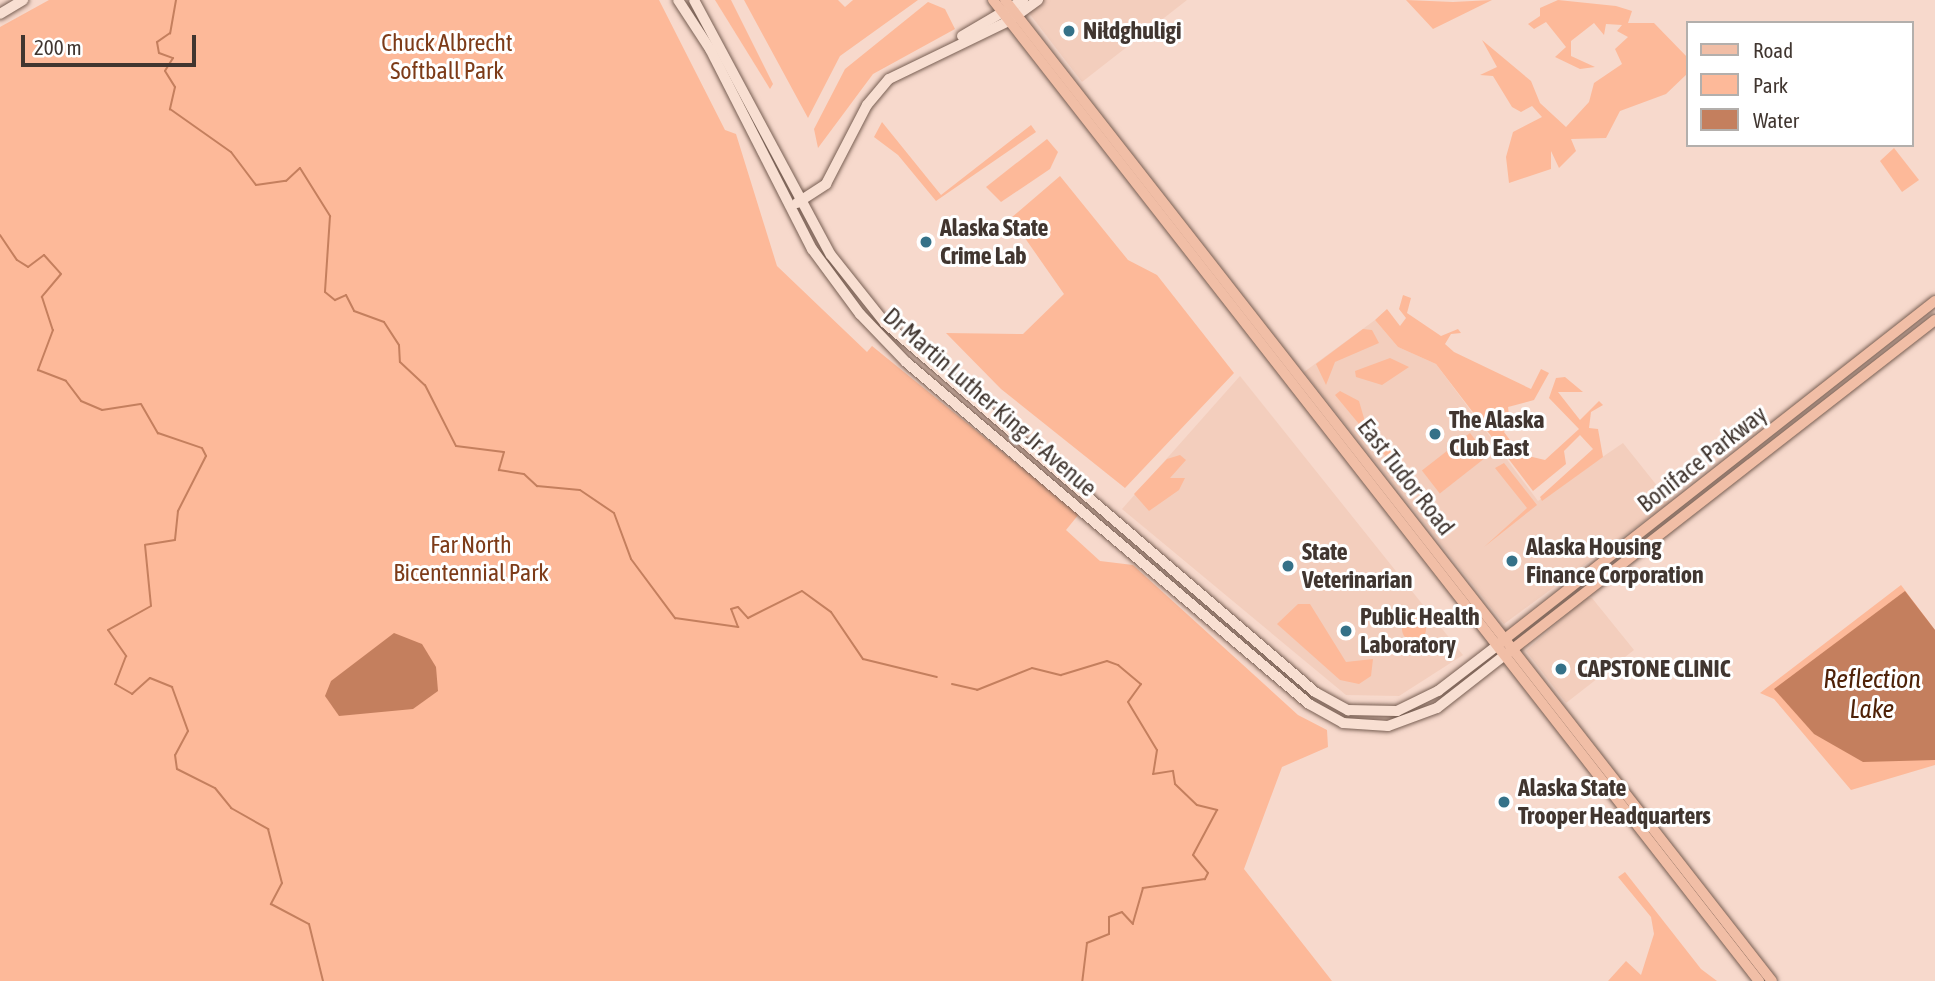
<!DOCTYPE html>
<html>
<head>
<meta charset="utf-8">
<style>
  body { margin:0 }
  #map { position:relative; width:1935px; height:981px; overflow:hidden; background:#f7d9cc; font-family:"Asap Condensed",sans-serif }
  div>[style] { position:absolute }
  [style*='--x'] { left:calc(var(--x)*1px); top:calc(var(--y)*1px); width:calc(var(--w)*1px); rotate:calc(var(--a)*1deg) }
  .built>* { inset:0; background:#f3cebd }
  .green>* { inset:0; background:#fdb999; transform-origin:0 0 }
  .round { border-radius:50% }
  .water>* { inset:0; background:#c47f5e }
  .stream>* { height:2px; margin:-1px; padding:0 1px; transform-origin:1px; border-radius:1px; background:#c47f5e }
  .roads { filter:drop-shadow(0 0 2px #785f53) drop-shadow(0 0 2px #785f53) }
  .secondary>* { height:10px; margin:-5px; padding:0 5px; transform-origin:5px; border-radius:5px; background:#f8dfd2 }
  .primary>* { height:10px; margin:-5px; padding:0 5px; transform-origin:5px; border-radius:5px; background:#f1bea6 }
  .dots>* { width:19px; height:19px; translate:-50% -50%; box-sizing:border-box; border:4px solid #fff; border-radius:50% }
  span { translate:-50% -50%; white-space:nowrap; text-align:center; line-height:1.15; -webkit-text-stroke:6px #fff; paint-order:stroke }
  .poi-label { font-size:24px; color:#413630; font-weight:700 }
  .left { translate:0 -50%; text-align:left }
  .park-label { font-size:24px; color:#7d3b18 }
  .street-label { font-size:24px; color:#413630 }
  .water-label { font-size:26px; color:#4f2208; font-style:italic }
  .legend { position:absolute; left:1686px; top:21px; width:228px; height:126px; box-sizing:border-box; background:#fff; border:2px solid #b3afac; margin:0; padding:9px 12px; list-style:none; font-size:21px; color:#413630 }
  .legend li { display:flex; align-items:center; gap:14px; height:35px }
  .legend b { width:35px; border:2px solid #b3afac }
  .scale { position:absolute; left:21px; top:35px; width:175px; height:32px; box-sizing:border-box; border:4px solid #413630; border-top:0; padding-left:9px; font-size:21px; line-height:24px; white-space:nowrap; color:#413630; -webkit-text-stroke:5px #fff; paint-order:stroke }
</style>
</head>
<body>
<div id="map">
  <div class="built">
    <div style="clip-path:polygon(1019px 0,1187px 0,1082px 82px)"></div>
    <div style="clip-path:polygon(1375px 320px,1398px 347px,1436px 364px,1538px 501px,1623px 443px,1670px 502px,1504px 624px,1304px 372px)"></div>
    <div style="clip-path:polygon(1240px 376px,1463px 655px,1399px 696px,1346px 695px,1122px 509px)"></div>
    <div style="clip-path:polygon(1585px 598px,1592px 598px,1634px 650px,1566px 703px,1526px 651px)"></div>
  </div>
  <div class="green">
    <div style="clip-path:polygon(49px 0,659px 0,725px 130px,736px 134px,777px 266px,867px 352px,872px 346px,1079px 514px,1066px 530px,1100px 561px,1133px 565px,1298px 715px,1327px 730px,1328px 747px,1282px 767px,1244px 869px,1332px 981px,0 981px,0 27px)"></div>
    <div style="clip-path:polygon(715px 0,731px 0,773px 84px,770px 89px)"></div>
    <div style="clip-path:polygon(744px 0,838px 0,845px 7px,853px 0,918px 0,840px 56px,808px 118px)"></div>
    <div style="clip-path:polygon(1406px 0,1453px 2px,1492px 0,1433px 29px)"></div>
    <div style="clip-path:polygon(1558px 0,1616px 6px,1632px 11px,1628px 23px,1654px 23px,1688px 58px,1688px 73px,1666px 94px,1620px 111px,1606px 138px,1571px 139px,1576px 151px,1559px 168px,1551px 151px,1551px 169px,1509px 183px,1506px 157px,1513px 132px,1542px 117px,1532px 106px,1521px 112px,1512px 107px,1493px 76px,1480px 75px,1497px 67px,1482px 40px,1531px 81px,1540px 103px,1566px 127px,1589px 102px,1594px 83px,1622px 64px,1615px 49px,1628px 37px,1617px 31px,1622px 25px,1606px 24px,1604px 35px,1594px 23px,1571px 41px,1571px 56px,1595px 67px,1580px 69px,1555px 57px,1566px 47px,1546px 22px,1534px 29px,1528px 24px,1540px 16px,1540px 8px)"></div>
    <div style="clip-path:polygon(928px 2px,945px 9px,955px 29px,873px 74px,818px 148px,814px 129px,845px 69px)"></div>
    <div style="clip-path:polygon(882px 122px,941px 195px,1031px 125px,1036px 132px,936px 201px,898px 155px,874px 137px)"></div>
    <div style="clip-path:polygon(1047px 139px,1058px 152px,1050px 169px,1001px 202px,986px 187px)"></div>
    <div style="clip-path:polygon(1894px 148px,1919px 180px,1902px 192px,1880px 161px)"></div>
    <div style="clip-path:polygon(1060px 176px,1128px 260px,1157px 275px,1234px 373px,1125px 488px,1001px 389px,946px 333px,1023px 334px,1064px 294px,1011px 218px)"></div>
    <div style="clip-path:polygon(1403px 295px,1411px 298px,1407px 313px,1441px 336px,1458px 329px,1461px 333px,1451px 334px,1445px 344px,1454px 352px,1531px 389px,1541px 369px,1549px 373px,1534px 400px,1508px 407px,1510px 424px,1504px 432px,1520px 454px,1545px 460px,1579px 429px,1549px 398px,1556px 378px,1565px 377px,1583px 392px,1558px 392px,1580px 420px,1599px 401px,1603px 405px,1591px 412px,1589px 428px,1598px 429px,1603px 457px,1542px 501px,1540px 497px,1593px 449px,1580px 435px,1564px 451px,1566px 464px,1533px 491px,1436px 364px,1398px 347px,1375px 320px,1387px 309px,1400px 326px,1406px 318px,1399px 309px)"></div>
    <div style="clip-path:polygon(1363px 329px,1372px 330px,1379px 343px,1335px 362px,1326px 385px,1316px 364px)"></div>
    <div style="clip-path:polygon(1390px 358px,1409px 367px,1382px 385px,1356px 377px,1355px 371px)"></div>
    <div style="clip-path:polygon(1340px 391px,1359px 401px,1366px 425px,1384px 448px,1392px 446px,1402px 457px,1407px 482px,1335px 395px)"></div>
    <div style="left:1470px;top:433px;width:29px;height:61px;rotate:52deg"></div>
    <div style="clip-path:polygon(1180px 455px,1186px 460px,1170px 478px,1185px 478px,1179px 490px,1149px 511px,1134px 494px,1167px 459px)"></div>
    <div style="clip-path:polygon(1504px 463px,1537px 505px,1484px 547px,1527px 508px,1495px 468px)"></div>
    <div style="clip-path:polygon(1901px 585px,1935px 630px,1935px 765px,1851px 790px,1774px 699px,1760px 693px)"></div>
    <div style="clip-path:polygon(1298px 604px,1310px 604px,1346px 662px,1373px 659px,1371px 676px,1359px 684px,1340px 680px,1277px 624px)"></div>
    <div class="round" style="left:1402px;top:617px;width:24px;height:24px"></div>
    <div style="clip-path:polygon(1625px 872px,1701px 969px,1717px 981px,1608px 981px,1626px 961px,1641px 975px,1654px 934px,1651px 917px,1618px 877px)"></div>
  </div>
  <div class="water">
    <div style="clip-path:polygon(1905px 591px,1935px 630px,1935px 760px,1863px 762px,1814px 734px,1774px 689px)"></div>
    <div style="clip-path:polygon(394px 633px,422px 644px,436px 667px,438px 691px,413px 709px,339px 716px,325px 696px,331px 681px)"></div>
  </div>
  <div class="stream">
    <div style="--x:176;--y:0;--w:34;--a:100"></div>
    <div style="--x:170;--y:33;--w:16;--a:145"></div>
    <div style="--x:157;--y:42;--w:11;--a:80"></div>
    <div style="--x:159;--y:53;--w:15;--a:20"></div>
    <div style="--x:173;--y:58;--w:15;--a:122"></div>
    <div style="--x:165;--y:71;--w:19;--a:58"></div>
    <div style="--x:175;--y:87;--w:23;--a:103"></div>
    <div style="--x:170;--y:109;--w:75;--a:35.2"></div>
    <div style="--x:231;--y:152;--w:41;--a:52.9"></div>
    <div style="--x:256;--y:185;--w:30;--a:-8"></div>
    <div style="--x:286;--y:181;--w:19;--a:-43"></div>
    <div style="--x:300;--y:168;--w:57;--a:58"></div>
    <div style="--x:330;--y:216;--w:76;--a:93.8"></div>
    <div style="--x:325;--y:292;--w:13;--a:39"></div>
    <div style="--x:335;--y:300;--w:12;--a:-24"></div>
    <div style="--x:346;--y:295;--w:18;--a:63"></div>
    <div style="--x:354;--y:311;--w:32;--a:20"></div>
    <div style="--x:384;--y:322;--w:27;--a:57"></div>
    <div style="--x:399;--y:345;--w:17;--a:87"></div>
    <div style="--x:400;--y:362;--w:34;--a:43"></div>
    <div style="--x:425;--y:385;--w:68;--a:63.1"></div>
    <div style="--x:456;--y:446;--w:48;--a:7.1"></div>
    <div style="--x:504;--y:452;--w:19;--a:106"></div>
    <div style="--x:499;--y:470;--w:25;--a:9"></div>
    <div style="--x:524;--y:474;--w:18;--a:43"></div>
    <div style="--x:537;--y:486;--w:43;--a:5.3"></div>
    <div style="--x:580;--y:490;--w:41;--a:34.1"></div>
    <div style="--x:614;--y:513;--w:49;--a:69.7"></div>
    <div style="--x:631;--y:559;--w:74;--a:53.3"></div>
    <div style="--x:675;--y:618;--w:64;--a:8.1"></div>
    <div style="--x:738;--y:627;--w:19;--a:-111"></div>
    <div style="--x:731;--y:609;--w:7;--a:-16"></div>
    <div style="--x:738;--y:607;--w:15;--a:48"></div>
    <div style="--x:748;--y:618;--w:60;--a:-26.6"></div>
    <div style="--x:802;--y:591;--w:36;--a:36"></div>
    <div style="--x:831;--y:612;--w:57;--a:55.8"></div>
    <div style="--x:863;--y:659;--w:76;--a:13.7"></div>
    <div style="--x:0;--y:235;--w:30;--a:56"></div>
    <div style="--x:17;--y:260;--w:13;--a:32"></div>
    <div style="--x:28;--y:267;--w:20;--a:-37"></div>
    <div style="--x:44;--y:255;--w:25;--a:48"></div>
    <div style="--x:61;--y:274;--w:30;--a:130"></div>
    <div style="--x:42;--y:297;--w:35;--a:72"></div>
    <div style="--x:53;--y:330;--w:43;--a:110.6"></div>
    <div style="--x:38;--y:370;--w:30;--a:21"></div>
    <div style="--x:66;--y:381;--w:25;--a:53"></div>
    <div style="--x:81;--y:401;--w:23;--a:23"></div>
    <div style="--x:102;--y:410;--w:39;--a:-9"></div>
    <div style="--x:141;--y:404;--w:34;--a:60"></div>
    <div style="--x:158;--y:433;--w:46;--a:18.8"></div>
    <div style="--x:202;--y:448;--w:9;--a:63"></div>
    <div style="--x:206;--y:456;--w:62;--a:117"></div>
    <div style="--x:178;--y:511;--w:29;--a:96"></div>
    <div style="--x:175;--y:540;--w:30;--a:171"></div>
    <div style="--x:145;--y:545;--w:61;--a:84.4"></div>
    <div style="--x:151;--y:606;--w:49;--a:150.8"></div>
    <div style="--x:108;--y:630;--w:32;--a:55"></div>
    <div style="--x:126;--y:656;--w:30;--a:111"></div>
    <div style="--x:115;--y:684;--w:20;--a:30"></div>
    <div style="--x:132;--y:694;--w:24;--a:-42"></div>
    <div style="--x:150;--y:678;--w:24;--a:22"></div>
    <div style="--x:172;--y:687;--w:47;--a:70"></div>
    <div style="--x:188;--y:731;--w:27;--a:118"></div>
    <div style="--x:175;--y:755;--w:14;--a:82"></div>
    <div style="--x:177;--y:769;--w:42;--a:26.6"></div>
    <div style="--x:215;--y:788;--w:26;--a:51"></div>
    <div style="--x:231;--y:808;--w:43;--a:29.6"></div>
    <div style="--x:268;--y:829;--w:56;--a:75.5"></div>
    <div style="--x:282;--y:883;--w:24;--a:118"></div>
    <div style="--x:271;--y:904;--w:43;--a:27.8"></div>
    <div style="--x:309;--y:924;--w:59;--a:76.2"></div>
    <div style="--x:952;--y:684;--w:26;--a:13"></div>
    <div style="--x:977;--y:690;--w:59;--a:-21.8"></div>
    <div style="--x:1032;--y:668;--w:30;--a:14"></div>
    <div style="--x:1061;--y:675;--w:48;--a:-16.9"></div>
    <div style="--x:1107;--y:661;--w:12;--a:20"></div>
    <div style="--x:1118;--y:665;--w:30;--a:40"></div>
    <div style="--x:1141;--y:684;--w:22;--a:126"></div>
    <div style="--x:1128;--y:702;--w:56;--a:58.9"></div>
    <div style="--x:1157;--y:750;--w:24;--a:99"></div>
    <div style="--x:1153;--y:774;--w:20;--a:-9"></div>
    <div style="--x:1173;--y:771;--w:13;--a:81"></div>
    <div style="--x:1175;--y:784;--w:30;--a:44"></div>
    <div style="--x:1197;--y:805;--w:21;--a:14"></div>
    <div style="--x:1217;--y:810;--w:51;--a:118.1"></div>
    <div style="--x:1193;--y:855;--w:23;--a:50"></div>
    <div style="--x:1208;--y:873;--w:7;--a:117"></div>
    <div style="--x:1205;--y:879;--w:63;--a:171.7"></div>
    <div style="--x:1143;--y:888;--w:37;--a:106"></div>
    <div style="--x:1133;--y:924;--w:16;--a:-133"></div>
    <div style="--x:1122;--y:912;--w:14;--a:159"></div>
    <div style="--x:1109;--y:917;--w:17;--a:90"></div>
    <div style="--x:1109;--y:934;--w:24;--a:158"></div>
    <div style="--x:1087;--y:943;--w:38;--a:97"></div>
  </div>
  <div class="roads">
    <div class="secondary">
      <div style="--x:678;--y:0;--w:59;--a:56.9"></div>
      <div style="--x:710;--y:49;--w:225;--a:63"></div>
      <div style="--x:812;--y:249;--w:81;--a:53.6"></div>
      <div style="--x:860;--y:314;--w:66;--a:46.2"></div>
      <div style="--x:906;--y:362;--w:529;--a:40.32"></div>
      <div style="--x:1309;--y:704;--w:39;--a:29"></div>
      <div style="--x:1343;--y:723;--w:45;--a:3.8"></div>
      <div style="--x:1388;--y:726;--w:52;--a:-20.2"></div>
      <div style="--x:1437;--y:708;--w:81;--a:-38"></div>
      <div style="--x:694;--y:0;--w:289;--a:61.8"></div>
      <div style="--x:831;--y:255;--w:87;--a:51.5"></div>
      <div style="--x:885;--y:323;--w:567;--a:40.63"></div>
      <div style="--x:1315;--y:692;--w:38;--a:29"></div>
      <div style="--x:1348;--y:710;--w:49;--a:1.2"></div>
      <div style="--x:1397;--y:711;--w:46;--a:-26"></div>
      <div style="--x:1438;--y:691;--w:71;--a:-37.5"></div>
      <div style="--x:0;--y:14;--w:27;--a:-31"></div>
      <div style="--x:962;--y:36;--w:71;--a:-30.5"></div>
      <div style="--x:797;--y:203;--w:35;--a:-33"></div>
      <div style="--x:826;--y:184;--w:89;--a:-62.6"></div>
      <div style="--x:867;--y:105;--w:34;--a:-50"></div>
      <div style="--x:889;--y:79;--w:133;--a:-25.8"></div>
      <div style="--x:1009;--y:21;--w:36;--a:-36"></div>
    </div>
    <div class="primary">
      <div style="--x:993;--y:0;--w:1245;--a:52.02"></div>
      <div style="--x:1005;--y:0;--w:1245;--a:51.98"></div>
      <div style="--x:1501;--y:642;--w:552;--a:-38.16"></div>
      <div style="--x:1509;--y:652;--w:540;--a:-37.93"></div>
    </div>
  </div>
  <div class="dots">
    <div style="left:1069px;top:31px;background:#357188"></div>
    <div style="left:926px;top:242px;background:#357188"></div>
    <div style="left:1435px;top:434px;background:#357188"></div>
    <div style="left:1512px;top:561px;background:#357188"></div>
    <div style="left:1288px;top:566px;background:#357188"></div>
    <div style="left:1346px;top:631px;background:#357188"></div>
    <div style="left:1561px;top:669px;background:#357188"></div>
    <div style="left:1504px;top:802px;background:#357188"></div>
  </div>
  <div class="poi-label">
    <span class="left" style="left:1083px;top:31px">Niłdghuligi</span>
    <span class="left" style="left:940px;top:242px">Alaska State<br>Crime Lab</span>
    <span class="left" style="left:1449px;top:434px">The Alaska<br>Club East</span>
    <span class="left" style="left:1526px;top:561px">Alaska Housing<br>Finance Corporation</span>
    <span class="left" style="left:1302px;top:566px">State<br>Veterinarian</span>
    <span class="left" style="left:1360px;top:631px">Public Health<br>Laboratory</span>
    <span class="left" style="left:1577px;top:669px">CAPSTONE CLINIC</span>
    <span class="left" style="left:1518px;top:802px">Alaska State<br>Trooper Headquarters</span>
  </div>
  <div class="park-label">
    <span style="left:447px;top:57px">Chuck Albrecht<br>Softball Park</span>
    <span style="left:471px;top:559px">Far North<br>Bicentennial Park</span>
  </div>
  <div class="street-label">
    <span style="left:990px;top:402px;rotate:41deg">Dr Martin Luther King Jr Avenue</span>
    <span style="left:1702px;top:459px;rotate:-38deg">Boniface Parkway</span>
    <span style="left:1406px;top:477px;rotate:52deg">East Tudor Road</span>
  </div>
  <div class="water-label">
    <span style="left:1872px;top:695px">Reflection<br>Lake</span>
  </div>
  <ul class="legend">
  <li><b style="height:9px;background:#f1bea6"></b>Road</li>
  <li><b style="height:19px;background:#fdb999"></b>Park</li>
  <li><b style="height:19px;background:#c47f5e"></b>Water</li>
  </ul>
  <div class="scale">200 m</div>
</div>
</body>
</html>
